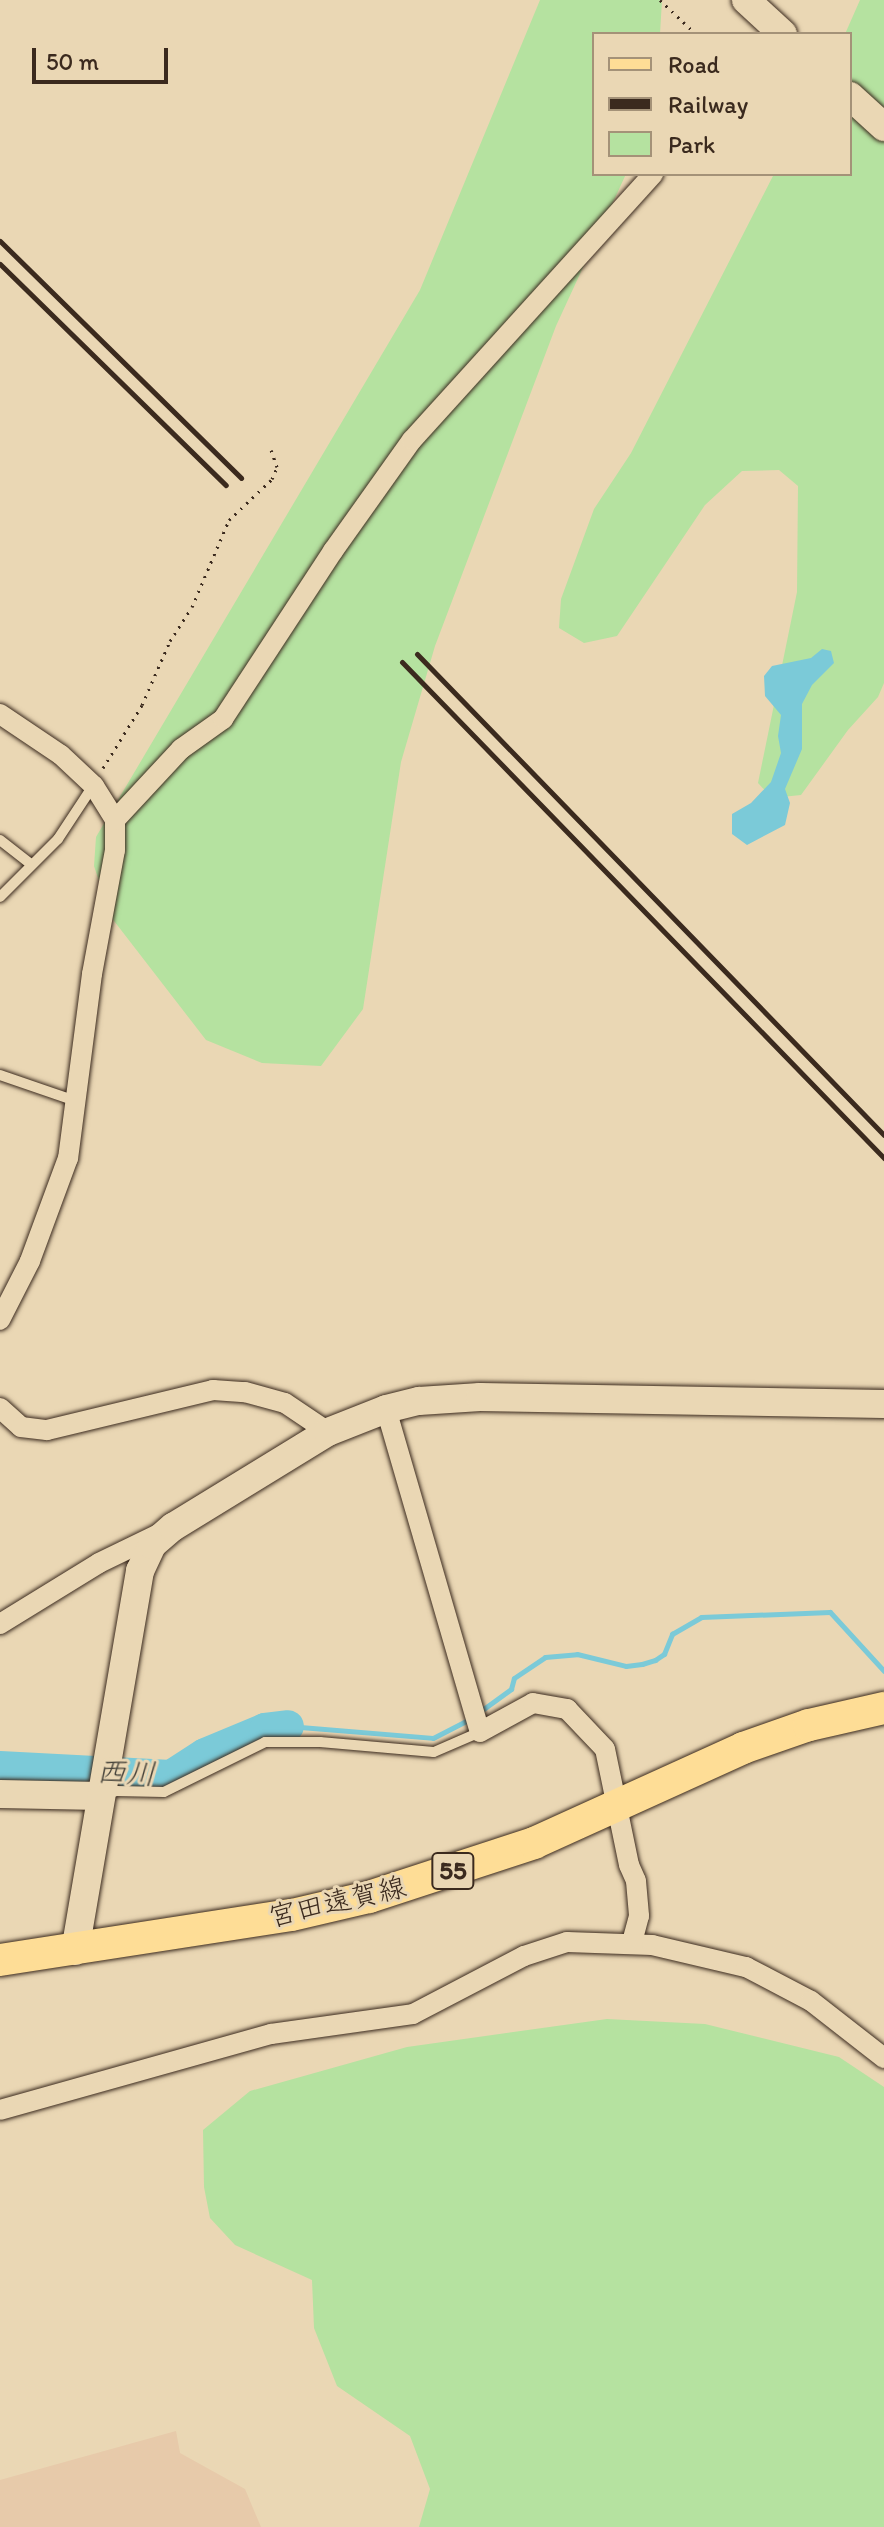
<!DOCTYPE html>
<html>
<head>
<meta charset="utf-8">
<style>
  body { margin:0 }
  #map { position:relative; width:884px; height:2527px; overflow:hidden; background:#ead7b4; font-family:Itim,"Klee One",sans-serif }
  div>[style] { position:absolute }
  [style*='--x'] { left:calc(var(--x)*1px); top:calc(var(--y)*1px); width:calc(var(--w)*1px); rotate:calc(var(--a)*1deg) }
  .built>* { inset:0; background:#e7caaa }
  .green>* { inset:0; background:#b5e2a0 }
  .water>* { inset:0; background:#7bcad8 }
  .stream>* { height:5px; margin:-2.5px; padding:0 2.5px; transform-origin:2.5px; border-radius:2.5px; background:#7bcad8 }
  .river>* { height:32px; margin:-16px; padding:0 16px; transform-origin:16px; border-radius:16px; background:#7bcad8 }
  .path>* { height:3px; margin-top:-1.5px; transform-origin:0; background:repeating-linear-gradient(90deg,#3b2a1e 0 2px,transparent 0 8px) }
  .roads { filter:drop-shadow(0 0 2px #3b2a1e) drop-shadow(0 0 2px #3b2a1e) }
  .lane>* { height:10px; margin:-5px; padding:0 5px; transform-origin:5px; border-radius:5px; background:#ead7b4 }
  .street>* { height:20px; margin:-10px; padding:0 10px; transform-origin:10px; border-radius:10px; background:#ead7b4 }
  .secondary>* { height:28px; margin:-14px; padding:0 14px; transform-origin:14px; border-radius:14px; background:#ead7b4 }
  .primary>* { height:32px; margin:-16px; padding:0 16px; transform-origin:16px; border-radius:16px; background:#fedd96 }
  .rail>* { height:5px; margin:-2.5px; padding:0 2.5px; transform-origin:2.5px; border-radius:2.5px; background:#3b2a1e }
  span { translate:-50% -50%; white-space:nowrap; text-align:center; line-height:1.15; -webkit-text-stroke:6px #ead7b4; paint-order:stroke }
  .shield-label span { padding:2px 6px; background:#ead7b4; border:2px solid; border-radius:6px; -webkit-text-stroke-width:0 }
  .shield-label { font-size:26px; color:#3b2a1e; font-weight:700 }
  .street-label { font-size:28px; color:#3b2a1e }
  .water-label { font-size:30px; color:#45423a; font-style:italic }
  .legend { position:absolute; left:592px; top:32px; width:260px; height:144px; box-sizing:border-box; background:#ead7b4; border:2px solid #a49278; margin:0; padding:10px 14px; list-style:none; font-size:24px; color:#3b2a1e }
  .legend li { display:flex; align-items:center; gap:16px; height:40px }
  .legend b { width:40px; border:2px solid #a49278 }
  .scale { position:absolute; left:32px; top:48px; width:136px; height:36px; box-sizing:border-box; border:4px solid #3b2a1e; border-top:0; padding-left:10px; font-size:24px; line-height:28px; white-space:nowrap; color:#3b2a1e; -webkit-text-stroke:6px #ead7b4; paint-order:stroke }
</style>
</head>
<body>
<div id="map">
  <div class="built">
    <div style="clip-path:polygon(176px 2431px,180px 2453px,245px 2489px,261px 2527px,0 2527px,0 2480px)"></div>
  </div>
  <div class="green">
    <div style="clip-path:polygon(540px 0,662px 0,660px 34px,594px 34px,594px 174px,626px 174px,556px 326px,435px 646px,401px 762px,363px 1009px,321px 1066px,262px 1063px,206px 1040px,111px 917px,94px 866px,96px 837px,420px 290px)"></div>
    <div style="clip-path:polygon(860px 0,884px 0,884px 683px,878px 697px,848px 730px,801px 795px,772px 798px,758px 783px,797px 592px,798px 486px,779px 470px,742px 471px,705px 505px,617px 636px,584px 643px,559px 628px,561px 599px,594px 509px,631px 453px,774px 174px,850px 174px,850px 34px,845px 34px)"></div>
    <div style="clip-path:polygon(607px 2019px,705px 2024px,839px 2057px,884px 2087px,884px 2527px,419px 2527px,430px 2489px,410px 2436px,337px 2386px,314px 2328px,312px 2280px,235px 2245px,210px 2218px,204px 2187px,203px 2130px,250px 2091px,407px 2047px)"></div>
  </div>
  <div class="water">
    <div style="clip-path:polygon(822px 649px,831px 651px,834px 663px,812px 685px,802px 704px,802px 749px,785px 789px,790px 803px,785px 825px,747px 845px,732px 834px,732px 814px,751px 803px,771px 782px,781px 753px,778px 736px,781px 715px,765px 696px,764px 676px,772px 666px,811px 658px)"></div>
  </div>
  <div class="stream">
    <div style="--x:478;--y:1713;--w:41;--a:-36"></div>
    <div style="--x:511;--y:1689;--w:11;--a:-75"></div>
    <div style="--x:514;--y:1678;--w:37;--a:-34"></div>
    <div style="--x:545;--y:1657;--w:32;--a:-5"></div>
    <div style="--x:577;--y:1654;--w:50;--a:13.8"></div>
    <div style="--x:626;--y:1666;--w:16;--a:-7"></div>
    <div style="--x:642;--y:1664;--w:14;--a:-17"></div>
    <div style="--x:655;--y:1660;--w:11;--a:-34"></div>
    <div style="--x:664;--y:1654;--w:22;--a:-68"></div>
    <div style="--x:672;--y:1634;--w:34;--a:-30"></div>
    <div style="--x:701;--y:1617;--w:129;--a:-2.2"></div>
    <div style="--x:830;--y:1612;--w:80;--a:47.5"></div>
    <div style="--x:288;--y:1726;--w:145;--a:4.7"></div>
    <div style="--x:433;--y:1738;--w:42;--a:-27.2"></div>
  </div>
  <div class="river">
    <div style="--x:0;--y:1767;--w:171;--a:3"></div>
    <div style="--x:171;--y:1776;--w:40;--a:-32.9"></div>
    <div style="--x:205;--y:1754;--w:65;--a:-22.6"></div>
    <div style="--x:265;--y:1729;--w:23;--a:-7"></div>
  </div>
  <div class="path">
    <div style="--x:660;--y:0;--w:50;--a:43.4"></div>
    <div style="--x:103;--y:768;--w:74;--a:-58.2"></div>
    <div style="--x:142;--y:705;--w:70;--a:-66.4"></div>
    <div style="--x:170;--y:641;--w:40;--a:-57.1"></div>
    <div style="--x:192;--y:607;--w:95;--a:-67"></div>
    <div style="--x:229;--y:520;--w:59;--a:-43.6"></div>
    <div style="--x:272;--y:479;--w:13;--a:-67"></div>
    <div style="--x:277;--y:467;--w:18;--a:-109"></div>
  </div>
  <div class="roads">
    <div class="lane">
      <div style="--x:0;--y:840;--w:39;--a:38"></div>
      <div style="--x:0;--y:897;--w:82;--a:-45"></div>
      <div style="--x:58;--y:839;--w:64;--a:-56.6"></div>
      <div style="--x:0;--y:1075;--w:80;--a:18.9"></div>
      <div style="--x:104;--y:1795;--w:13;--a:-18"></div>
      <div style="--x:116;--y:1791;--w:48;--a:1.2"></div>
      <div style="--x:164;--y:1792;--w:113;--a:-26.3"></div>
      <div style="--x:265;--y:1742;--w:55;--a:0"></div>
      <div style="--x:320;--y:1742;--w:114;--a:5"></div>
      <div style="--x:434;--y:1752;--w:50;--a:-23.5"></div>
    </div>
    <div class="street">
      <div style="--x:0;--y:714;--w:73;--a:33.9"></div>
      <div style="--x:61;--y:755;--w:45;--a:43.2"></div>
      <div style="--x:94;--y:786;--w:40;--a:58"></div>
      <div style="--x:115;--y:820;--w:30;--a:90"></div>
      <div style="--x:115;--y:850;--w:126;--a:100.5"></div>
      <div style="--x:92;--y:974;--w:186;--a:97.4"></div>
      <div style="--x:68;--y:1158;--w:110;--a:110.3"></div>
      <div style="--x:30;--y:1261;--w:66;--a:117"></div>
      <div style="--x:115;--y:820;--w:97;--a:-47.1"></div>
      <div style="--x:181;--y:749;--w:52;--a:-35.5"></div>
      <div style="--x:223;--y:719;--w:201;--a:-56.8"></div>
      <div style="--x:333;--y:551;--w:136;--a:-54.6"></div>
      <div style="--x:412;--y:440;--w:359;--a:-47.8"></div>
      <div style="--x:0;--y:1408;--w:28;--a:42"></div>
      <div style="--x:21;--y:1427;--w:26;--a:7"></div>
      <div style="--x:47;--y:1430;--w:171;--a:-13.5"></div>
      <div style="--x:213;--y:1390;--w:32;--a:4"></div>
      <div style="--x:245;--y:1392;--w:41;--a:15.4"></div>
      <div style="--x:285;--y:1403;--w:52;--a:34"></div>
      <div style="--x:386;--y:1409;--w:336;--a:73.8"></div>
      <div style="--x:480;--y:1732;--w:60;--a:-28.7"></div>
      <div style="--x:533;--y:1703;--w:35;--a:10"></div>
      <div style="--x:567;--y:1709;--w:55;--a:46.5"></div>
      <div style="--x:605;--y:1749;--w:118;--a:78.3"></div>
      <div style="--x:629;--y:1865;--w:17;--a:66"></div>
      <div style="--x:636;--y:1881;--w:35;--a:85"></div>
      <div style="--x:639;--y:1916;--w:27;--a:105"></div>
      <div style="--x:0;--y:1624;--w:116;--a:-31.6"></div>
      <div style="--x:99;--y:1563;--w:67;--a:-25.8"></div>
      <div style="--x:0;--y:2110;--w:281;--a:-15.7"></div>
      <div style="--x:271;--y:2034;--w:143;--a:-8"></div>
      <div style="--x:413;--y:2014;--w:125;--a:-27.6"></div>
      <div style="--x:524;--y:1956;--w:45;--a:-18"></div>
      <div style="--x:567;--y:1942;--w:85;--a:2"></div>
      <div style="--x:652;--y:1945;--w:97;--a:13.2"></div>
      <div style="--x:746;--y:1967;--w:73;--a:27.6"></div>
      <div style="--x:811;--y:2001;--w:93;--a:38"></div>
    </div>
    <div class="secondary">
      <div style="--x:746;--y:0;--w:50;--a:42.6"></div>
      <div style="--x:850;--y:96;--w:46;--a:42.4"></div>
      <div style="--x:0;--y:1794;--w:100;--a:1.1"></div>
      <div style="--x:75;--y:1951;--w:386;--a:-80.3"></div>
      <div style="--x:140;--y:1571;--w:29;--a:-65"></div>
      <div style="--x:152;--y:1545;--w:28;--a:-41"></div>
      <div style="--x:173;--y:1527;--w:182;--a:-31.5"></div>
      <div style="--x:328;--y:1432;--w:62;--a:-21.6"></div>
      <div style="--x:386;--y:1409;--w:34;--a:-14"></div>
      <div style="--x:419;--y:1401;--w:61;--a:-3.8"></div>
      <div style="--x:480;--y:1397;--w:404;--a:1"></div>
    </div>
    <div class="primary">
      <div style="--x:0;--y:1960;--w:295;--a:-8.8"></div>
      <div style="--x:292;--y:1915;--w:79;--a:-13.2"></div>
      <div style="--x:369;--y:1897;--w:174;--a:-18.1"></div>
      <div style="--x:534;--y:1843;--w:230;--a:-24.4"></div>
      <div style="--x:743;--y:1748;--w:70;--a:-19.2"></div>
      <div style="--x:809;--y:1725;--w:77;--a:-12.8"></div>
    </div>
  </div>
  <div class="rail">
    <div style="--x:0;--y:241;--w:338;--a:44.5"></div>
    <div style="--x:0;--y:264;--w:316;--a:44.4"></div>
    <div style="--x:417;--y:654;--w:670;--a:45.85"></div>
    <div style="--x:402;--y:662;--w:692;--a:45.82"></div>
  </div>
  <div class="shield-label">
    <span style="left:453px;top:1871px">55</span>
  </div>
  <div class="street-label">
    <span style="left:337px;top:1901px;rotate:-13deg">宮田遠賀線</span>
  </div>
  <div class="water-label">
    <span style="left:126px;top:1773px;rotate:3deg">西川</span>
  </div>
  <ul class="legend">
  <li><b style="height:10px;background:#fedd96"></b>Road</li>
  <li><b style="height:10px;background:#3b2a1e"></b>Railway</li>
  <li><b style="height:22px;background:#b5e2a0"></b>Park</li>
  </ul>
  <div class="scale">50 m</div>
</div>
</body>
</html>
